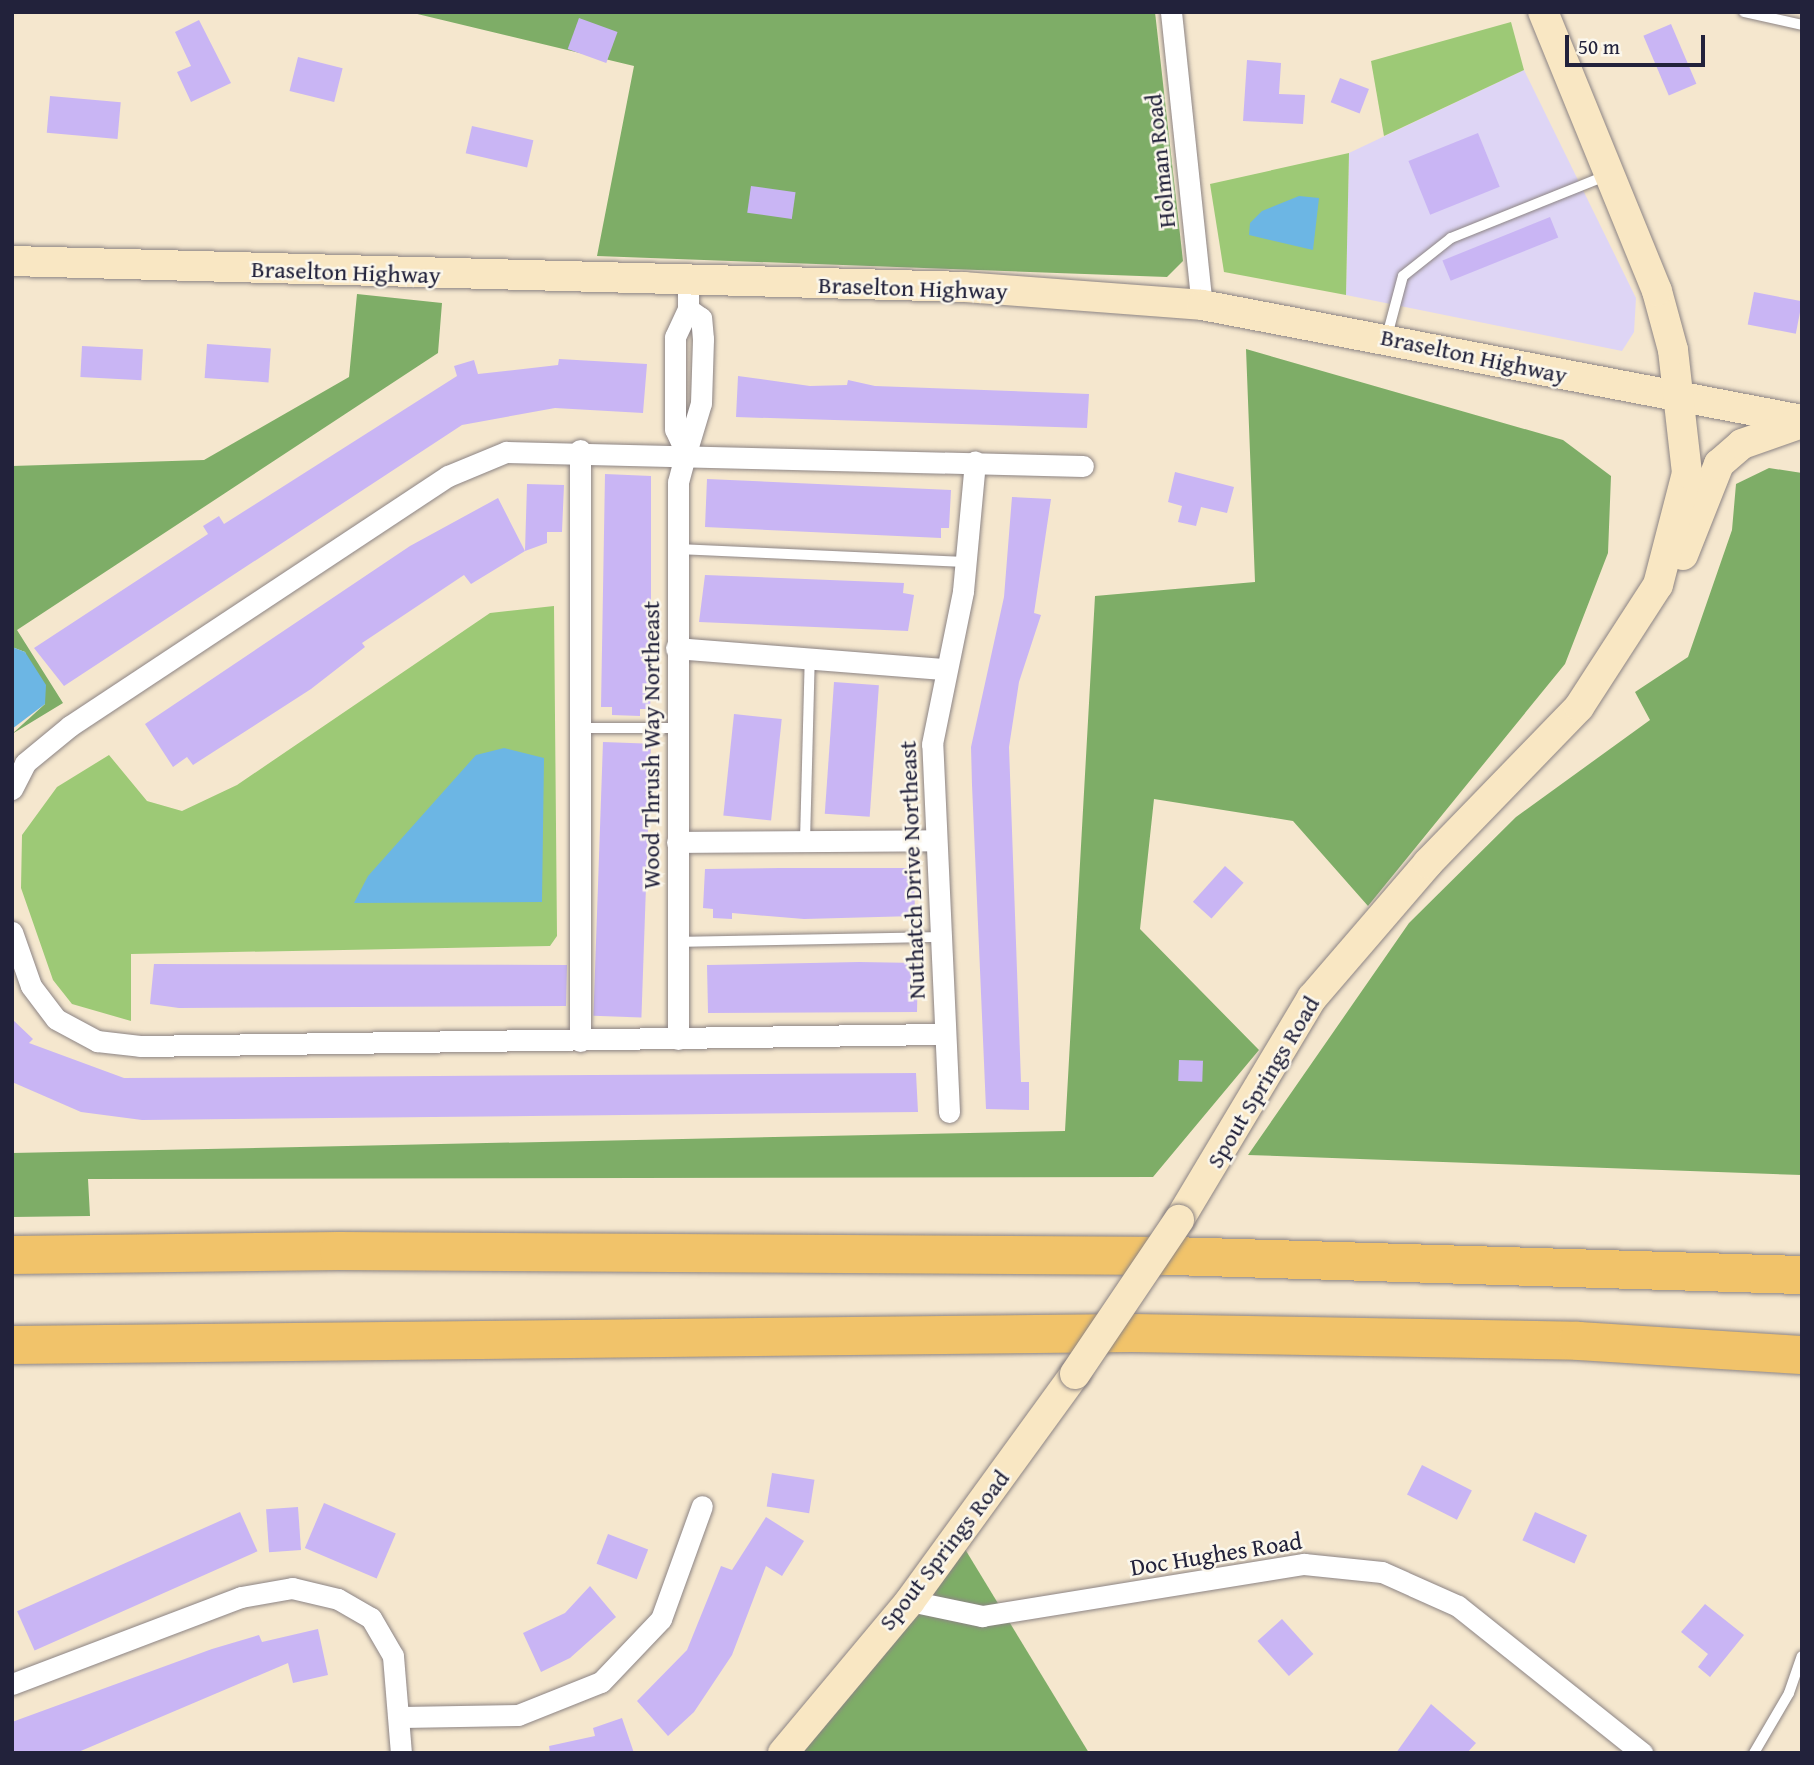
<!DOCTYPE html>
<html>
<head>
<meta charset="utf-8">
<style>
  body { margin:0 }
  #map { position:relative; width:1814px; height:1765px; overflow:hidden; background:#f5e7ce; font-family:"Gentium Book Plus",serif }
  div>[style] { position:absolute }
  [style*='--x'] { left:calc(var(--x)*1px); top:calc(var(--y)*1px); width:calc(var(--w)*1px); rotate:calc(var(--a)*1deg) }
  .built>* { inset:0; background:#ded5f5 }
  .green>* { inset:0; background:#9dc976 }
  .forest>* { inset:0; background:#7ead67 }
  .water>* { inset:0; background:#6cb6e4 }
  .building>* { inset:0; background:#c9b5f4; transform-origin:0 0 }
  .roads { filter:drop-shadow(0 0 2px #8c8484) drop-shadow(0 0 2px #8c8484) }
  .lane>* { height:10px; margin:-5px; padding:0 5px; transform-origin:5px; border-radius:5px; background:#fff }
  .street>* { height:21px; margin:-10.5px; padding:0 10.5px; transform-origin:10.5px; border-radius:10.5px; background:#fff }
  .secondary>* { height:30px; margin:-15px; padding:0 15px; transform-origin:15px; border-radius:15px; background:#f9e7c3 }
  .highway>* { height:38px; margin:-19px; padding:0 19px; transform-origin:19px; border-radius:19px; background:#f1c36a }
  .bridges { filter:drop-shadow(0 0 2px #8c8484) drop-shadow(0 0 2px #8c8484) }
  .secondary-bridge>* { height:30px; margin:-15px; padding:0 15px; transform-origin:15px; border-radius:15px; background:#f9e7c3 }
  span { translate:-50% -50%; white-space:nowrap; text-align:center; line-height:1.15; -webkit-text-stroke:5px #fbf7ec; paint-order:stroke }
  .street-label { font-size:24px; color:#22223b }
  .frame { position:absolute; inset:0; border:14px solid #22223b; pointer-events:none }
  .scale { position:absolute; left:1565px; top:35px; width:140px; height:32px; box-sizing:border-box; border:4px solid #22223b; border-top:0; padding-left:9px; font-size:21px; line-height:24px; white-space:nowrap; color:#22223b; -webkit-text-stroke:5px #fbf7ec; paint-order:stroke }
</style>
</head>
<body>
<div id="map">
  <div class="built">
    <div style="clip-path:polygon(1524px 70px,1636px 298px,1634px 332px,1622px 351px,1346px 295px,1349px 153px)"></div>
  </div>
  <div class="green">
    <div style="clip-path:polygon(1511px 22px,1524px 70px,1384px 136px,1371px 61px)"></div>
    <div style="clip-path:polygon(1349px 153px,1346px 295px,1224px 272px,1210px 184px)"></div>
    <div style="clip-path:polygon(554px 606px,557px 936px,550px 946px,131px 954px,131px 1021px,72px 1004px,53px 980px,21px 888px,22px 835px,57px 787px,109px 755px,147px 801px,182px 811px,237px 785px,490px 613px)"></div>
  </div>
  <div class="forest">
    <div style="clip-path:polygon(409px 12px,1155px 12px,1183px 261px,1167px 277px,597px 256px,634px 66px)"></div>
    <div style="clip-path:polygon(357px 294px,442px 303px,438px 353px,17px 630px,63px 703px,12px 734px,45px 704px,25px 652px,12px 647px,12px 466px,204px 460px,349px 377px)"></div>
    <div style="clip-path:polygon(1246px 349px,1563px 440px,1611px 476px,1608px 553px,1565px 664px,1368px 906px,1293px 821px,1154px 799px,1140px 929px,1259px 1050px,1153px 1177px,88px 1179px,90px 1216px,12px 1217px,12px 1153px,1065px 1131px,1095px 596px,1255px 582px)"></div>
    <div style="clip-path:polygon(1769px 468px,1802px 473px,1802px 1175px,1248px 1155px,1409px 923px,1516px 817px,1650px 720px,1635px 692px,1688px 657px,1732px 530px,1736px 484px)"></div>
    <div style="clip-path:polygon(954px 1531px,1089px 1753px,770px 1753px)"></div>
  </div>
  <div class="water">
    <div style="clip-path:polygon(1299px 196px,1319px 198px,1313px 250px,1249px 235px,1250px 223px,1262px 211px)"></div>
    <div style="clip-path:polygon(12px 647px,25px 652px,46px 685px,45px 704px,12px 729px)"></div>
    <div style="clip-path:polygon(504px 748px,544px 758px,542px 902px,354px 903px,368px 876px,476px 755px)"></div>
  </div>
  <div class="building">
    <div style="left:579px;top:18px;width:41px;height:33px;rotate:20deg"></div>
    <div style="clip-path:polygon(199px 20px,231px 83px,191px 102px,177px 72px,191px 66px,175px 32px)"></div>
    <div style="left:1671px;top:24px;width:65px;height:30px;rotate:67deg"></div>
    <div style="left:298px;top:57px;width:46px;height:35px;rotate:14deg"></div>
    <div style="clip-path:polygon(1247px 60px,1281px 63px,1279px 94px,1305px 95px,1303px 124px,1243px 121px)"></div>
    <div style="left:1340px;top:78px;width:31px;height:26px;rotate:21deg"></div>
    <div style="left:50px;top:96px;width:71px;height:37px;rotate:5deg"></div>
    <div style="left:472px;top:126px;width:63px;height:28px;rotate:13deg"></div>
    <div style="left:1478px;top:133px;width:58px;height:75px;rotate:68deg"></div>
    <div style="left:751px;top:186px;width:45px;height:27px;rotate:8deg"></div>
    <div style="left:1550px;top:217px;width:22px;height:116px;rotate:68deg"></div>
    <div style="left:1754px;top:292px;width:49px;height:33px;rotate:11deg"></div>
    <div style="left:207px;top:344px;width:64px;height:34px;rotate:4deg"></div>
    <div style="left:82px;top:346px;width:61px;height:31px;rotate:3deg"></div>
    <div style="clip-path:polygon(559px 359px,647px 364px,643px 413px,555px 408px,462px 425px,64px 686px,34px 648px,208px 534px,203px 526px,219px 516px,224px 524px,457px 376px,454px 366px,474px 360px,478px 374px,558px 365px)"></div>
    <div style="clip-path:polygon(738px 376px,810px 386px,847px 385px,848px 380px,875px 386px,1089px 394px,1087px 428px,736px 417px)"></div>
    <div style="clip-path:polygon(1175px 472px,1234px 487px,1227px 513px,1201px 507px,1196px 526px,1178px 522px,1182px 506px,1168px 502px)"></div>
    <div style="clip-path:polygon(605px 474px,651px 476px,651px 689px,650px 709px,640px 709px,640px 716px,612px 715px,612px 707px,601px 707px)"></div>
    <div style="clip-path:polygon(707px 479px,951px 490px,949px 528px,941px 528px,941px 538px,705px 527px)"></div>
    <div style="clip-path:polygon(527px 484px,564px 485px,562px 532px,547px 532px,547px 543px,525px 551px)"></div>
    <div style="clip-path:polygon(1012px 497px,1051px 499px,1034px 613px,1041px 615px,1019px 682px,1009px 747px,1021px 1082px,1029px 1082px,1029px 1110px,986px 1109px,972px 785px,971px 747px,1004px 597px)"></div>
    <div style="clip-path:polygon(498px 498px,525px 551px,471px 584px,464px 575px,362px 643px,365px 647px,311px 689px,193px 765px,187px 757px,173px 767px,145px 724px,410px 546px)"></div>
    <div style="clip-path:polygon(705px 575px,904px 583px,903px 593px,914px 595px,908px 631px,699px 622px)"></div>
    <div style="left:834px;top:682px;width:45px;height:132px;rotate:4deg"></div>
    <div style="left:734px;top:714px;width:48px;height:102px;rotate:6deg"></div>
    <div style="left:603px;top:742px;width:48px;height:274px;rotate:2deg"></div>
    <div style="left:1225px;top:866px;width:25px;height:48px;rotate:42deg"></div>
    <div style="clip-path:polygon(780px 868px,914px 868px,915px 916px,804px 919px,732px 913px,732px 919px,713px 918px,713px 909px,703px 908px,705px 869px)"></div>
    <div style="clip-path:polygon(859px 962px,918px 963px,917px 1012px,708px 1013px,707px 965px)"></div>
    <div style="clip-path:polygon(154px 964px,567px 965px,566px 1006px,179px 1008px,150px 1004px)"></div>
    <div style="clip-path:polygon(12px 1019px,33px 1039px,29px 1043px,124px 1078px,916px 1073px,918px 1112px,142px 1120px,81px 1112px,12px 1082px)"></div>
    <div style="left:1179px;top:1060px;width:24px;height:21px;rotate:2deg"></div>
    <div style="left:1422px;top:1465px;width:56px;height:33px;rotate:27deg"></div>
    <div style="left:772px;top:1473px;width:43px;height:34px;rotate:9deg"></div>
    <div style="left:324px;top:1503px;width:78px;height:49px;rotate:23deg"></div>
    <div style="left:298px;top:1507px;width:43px;height:32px;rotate:86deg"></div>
    <div style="left:240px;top:1512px;width:43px;height:244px;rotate:66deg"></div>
    <div style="left:1535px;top:1512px;width:57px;height:31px;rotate:24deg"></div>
    <div style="clip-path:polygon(766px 1517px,804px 1541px,782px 1576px,766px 1566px,732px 1655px,694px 1712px,668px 1736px,637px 1701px,687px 1650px,721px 1566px,732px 1570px)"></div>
    <div style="left:608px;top:1534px;width:43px;height:32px;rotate:21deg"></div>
    <div style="clip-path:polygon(590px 1586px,616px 1617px,570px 1658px,541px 1672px,523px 1633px,565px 1613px)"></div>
    <div style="clip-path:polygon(1705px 1604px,1744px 1635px,1710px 1677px,1698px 1667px,1708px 1654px,1681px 1632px)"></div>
    <div style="left:1282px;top:1619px;width:47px;height:33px;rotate:48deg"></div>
    <div style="clip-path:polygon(318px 1629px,328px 1675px,293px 1683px,288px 1663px,76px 1753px,12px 1753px,12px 1722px,212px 1649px,259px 1635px,262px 1642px)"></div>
    <div style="clip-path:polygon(1431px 1704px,1476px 1743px,1467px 1753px,1396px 1753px)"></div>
    <div style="clip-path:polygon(622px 1718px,634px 1753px,550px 1753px,549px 1746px,595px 1736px,593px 1728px)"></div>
  </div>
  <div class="roads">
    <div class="lane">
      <div style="--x:1744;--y:12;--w:59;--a:12.6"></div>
      <div style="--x:1387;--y:336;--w:62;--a:-75.1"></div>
      <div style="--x:1403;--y:276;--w:61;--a:-38.4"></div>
      <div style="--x:1451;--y:238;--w:169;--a:-21.9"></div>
      <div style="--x:677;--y:549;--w:289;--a:2.6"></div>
      <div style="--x:579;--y:728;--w:97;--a:0"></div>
      <div style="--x:805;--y:841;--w:187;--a:-88.5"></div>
      <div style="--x:678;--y:942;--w:262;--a:-1.1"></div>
      <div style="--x:1754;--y:1753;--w:69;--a:-59.7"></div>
      <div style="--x:1789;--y:1693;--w:39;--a:-71"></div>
    </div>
    <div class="street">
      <div style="--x:1171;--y:12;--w:295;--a:84"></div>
      <div style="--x:688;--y:282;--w:27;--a:90"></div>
      <div style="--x:688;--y:309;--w:31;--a:115"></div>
      <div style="--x:675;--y:337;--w:92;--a:90"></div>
      <div style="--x:675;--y:429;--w:26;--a:65"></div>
      <div style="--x:686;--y:453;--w:52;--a:-73.3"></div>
      <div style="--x:701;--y:403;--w:64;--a:-88.2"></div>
      <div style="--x:703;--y:339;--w:21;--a:-95"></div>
      <div style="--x:701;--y:318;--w:16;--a:-145"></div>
      <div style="--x:676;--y:648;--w:270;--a:4.5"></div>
      <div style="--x:12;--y:789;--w:29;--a:-63"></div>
      <div style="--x:25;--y:763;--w:58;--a:-39.4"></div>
      <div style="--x:70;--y:726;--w:453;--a:-33.5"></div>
      <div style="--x:448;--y:476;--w:63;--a:-22.5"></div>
      <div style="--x:506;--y:452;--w:577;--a:1.39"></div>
      <div style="--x:677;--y:842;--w:258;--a:-0.4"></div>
      <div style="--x:12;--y:932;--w:57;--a:70.6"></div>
      <div style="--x:31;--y:986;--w:41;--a:52.9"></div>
      <div style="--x:56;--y:1019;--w:47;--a:28.2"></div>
      <div style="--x:97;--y:1041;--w:43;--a:6.6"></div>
      <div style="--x:140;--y:1046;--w:804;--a:-0.86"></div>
      <div style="--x:678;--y:1039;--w:557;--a:-90"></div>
      <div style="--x:678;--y:482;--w:30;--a:-75"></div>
      <div style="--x:580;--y:1041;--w:591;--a:-90"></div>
      <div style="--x:949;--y:1112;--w:368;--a:-92.6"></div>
      <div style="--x:932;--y:744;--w:156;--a:-78.5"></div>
      <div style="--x:963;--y:591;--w:130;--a:-84.7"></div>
      <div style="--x:910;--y:1601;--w:74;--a:11.8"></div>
      <div style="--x:982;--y:1616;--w:326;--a:-9.2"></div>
      <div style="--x:1304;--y:1564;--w:78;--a:5.9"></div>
      <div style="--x:1382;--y:1572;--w:83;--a:24.1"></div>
      <div style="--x:1458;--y:1606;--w:236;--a:38.6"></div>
      <div style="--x:12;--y:1684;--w:245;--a:-20.8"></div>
      <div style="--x:241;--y:1597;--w:52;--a:-10"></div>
      <div style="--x:292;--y:1588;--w:47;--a:13.4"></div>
      <div style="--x:338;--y:1599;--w:38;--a:30"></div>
      <div style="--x:371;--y:1618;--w:44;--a:59.9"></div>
      <div style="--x:393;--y:1656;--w:97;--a:85.3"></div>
      <div style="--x:402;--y:1717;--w:116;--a:-1"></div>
      <div style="--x:518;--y:1715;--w:89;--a:-21.7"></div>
      <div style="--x:601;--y:1682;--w:87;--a:-46.4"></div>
      <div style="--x:661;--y:1619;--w:120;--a:-70.1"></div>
    </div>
    <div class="secondary">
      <div style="--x:12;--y:261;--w:952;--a:1.56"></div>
      <div style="--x:964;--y:287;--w:239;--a:4.3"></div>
      <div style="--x:1202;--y:305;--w:611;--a:10.85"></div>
      <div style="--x:1683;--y:555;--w:98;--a:-68.4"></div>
      <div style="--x:1719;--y:464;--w:30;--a:-41"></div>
      <div style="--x:1742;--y:444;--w:64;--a:-19.3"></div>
      <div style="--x:1179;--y:1220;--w:259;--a:-59.1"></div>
      <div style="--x:1312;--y:998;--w:178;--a:-49.3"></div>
      <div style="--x:1428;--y:863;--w:217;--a:-45.9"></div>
      <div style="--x:1579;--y:707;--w:145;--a:-57.1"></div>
      <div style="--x:1658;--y:585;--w:116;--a:-75.5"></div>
      <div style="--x:1687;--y:473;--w:124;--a:-96.5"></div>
      <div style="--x:1673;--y:350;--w:61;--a:-105.2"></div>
      <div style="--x:1657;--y:291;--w:301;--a:-112.2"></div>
      <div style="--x:783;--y:1753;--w:198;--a:-50.1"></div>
      <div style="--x:910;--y:1601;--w:281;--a:-54"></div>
    </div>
    <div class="highway">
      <div style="--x:12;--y:1255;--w:327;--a:-0.7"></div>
      <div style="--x:339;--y:1251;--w:833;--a:0.34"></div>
      <div style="--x:1172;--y:1256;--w:630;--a:1.73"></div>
      <div style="--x:12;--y:1345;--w:1120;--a:-0.61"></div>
      <div style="--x:1132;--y:1333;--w:446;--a:1"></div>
      <div style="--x:1578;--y:1341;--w:224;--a:3.6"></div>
    </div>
  </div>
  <div class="bridges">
    <div class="secondary-bridge">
      <div style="--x:1075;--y:1374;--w:186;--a:-56"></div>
    </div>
  </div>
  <div class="street-label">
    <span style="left:1160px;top:161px;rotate:-96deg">Holman Road</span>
    <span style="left:346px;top:272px;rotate:2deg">Braselton Highway</span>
    <span style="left:913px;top:288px;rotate:2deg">Braselton Highway</span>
    <span style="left:1474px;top:356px;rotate:12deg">Braselton Highway</span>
    <span style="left:651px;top:745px;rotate:-90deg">Wood Thrush Way Northeast</span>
    <span style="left:912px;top:870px;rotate:-92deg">Nuthatch Drive Northeast</span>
    <span style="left:1263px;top:1082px;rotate:-59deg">Spout Springs Road</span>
    <span style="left:944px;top:1550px;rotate:-52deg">Spout Springs Road</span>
    <span style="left:1216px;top:1554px;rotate:-9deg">Doc Hughes Road</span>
  </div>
  <div class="frame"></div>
  <div class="scale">50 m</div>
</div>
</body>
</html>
